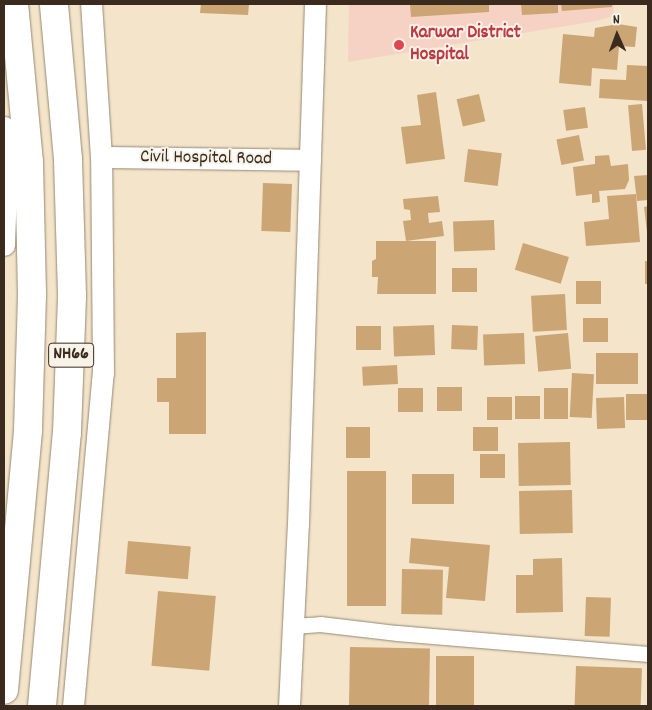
<!DOCTYPE html>
<html>
<head>
<meta charset="utf-8">
<style>
  body { margin:0 }
  #map { position:relative; width:652px; height:710px; overflow:hidden; background:#f3e4ca; font-family:Dekko,sans-serif }
  div>[style] { position:absolute }
  [style*='--x'] { left:calc(var(--x)*1px); top:calc(var(--y)*1px); width:calc(var(--w)*1px); rotate:calc(var(--a)*1deg) }
  .built>* { inset:0; background:#f6d2c4 }
  .building>* { inset:0; background:#cca575; transform-origin:0 0 }
  .roads { filter:drop-shadow(0 0 1px #978774) drop-shadow(0 0 1px #978774) }
  .street>* { height:15px; margin:-7.5px; padding:0 7.5px; transform-origin:7.5px; border-radius:7.5px; background:#fff }
  .secondary>* { height:21px; margin:-10.5px; padding:0 10.5px; transform-origin:10.5px; border-radius:10.5px; background:#fff }
  .highway>* { height:28px; margin:-14px; padding:0 14px; transform-origin:14px; border-radius:14px; background:#fff }
  .dots>* { width:14px; height:14px; translate:-50% -50%; box-sizing:border-box; border:2px solid #f7f3e8; border-radius:50% }
  span { translate:-50% -50%; white-space:nowrap; text-align:center; line-height:1.15; -webkit-text-stroke:4px #f7f3e8; paint-order:stroke }
  .shield-label span { padding:1px 4px; background:#f7f3e8; border:1px solid; border-radius:4px; -webkit-text-stroke-width:0 }
  .shield-label { font-size:18px; color:#3b2a1e; font-weight:700 }
  .health-label { font-size:19px; color:#be3a42; font-weight:700 }
  .left { translate:0 -50%; text-align:left }
  .street-label { font-size:19px; color:#3b2a1e }
  .frame { position:absolute; inset:0; border:5px solid #3b2a1e; pointer-events:none }
  .north { position:absolute; left:592px; top:10px; width:50px; height:50px; -webkit-text-stroke:4px #f7f3e8; paint-order:stroke; rotate:358deg; font-size:14px; font-weight:700; line-height:20px; text-align:center; color:#3b2a1e }
  .north::after { content:''; display:block; margin:auto; width:18px; height:22px; background:#3b2a1e; clip-path:polygon(50% 0,100% 100%,50% 72%,0 100%) }
</style>
</head>
<body>
<div id="map">
  <div class="built">
    <div style="clip-path:polygon(349px 4px,614px 4px,613px 16px,596px 21px,348px 62px)"></div>
  </div>
  <div class="building">
    <div style="clip-path:polygon(201px 4px,249px 4px,248px 15px,200px 13px)"></div>
    <div style="clip-path:polygon(410px 4px,489px 4px,489px 12px,411px 17px)"></div>
    <div style="clip-path:polygon(521px 4px,558px 4px,558px 13px,522px 15px)"></div>
    <div style="clip-path:polygon(561px 4px,612px 4px,612px 7px,562px 11px)"></div>
    <div style="clip-path:polygon(618px 24px,637px 27px,635px 47px,619px 46px,617px 70px,592px 68px,591px 86px,559px 83px,563px 34px,594px 37px,595px 28px)"></div>
    <div style="clip-path:polygon(627px 65px,648px 66px,648px 101px,599px 98px,600px 79px,626px 80px)"></div>
    <div style="clip-path:polygon(436px 92px,445px 159px,406px 164px,401px 127px,421px 125px,417px 95px)"></div>
    <div style="left:479px;top:94px;width:28px;height:23px;rotate:77deg"></div>
    <div style="left:642px;top:104px;width:46px;height:14px;rotate:85deg"></div>
    <div style="left:585px;top:107px;width:21px;height:22px;rotate:82deg"></div>
    <div style="left:579px;top:135px;width:26px;height:23px;rotate:79deg"></div>
    <div style="left:468px;top:149px;width:34px;height:33px;rotate:7deg"></div>
    <div style="clip-path:polygon(609px 155px,611px 166px,628px 164px,629px 180px,625px 189px,599px 191px,600px 202px,592px 203px,592px 194px,576px 196px,573px 167px,595px 164px,595px 156px)"></div>
    <div style="clip-path:polygon(648px 175px,648px 200px,637px 201px,634px 176px)"></div>
    <div style="left:263px;top:183px;width:29px;height:48px;rotate:2deg"></div>
    <div style="clip-path:polygon(636px 194px,640px 242px,586px 246px,584px 222px,609px 219px,607px 196px)"></div>
    <div style="clip-path:polygon(438px 196px,440px 212px,428px 213px,429px 223px,442px 221px,444px 236px,406px 241px,403px 221px,411px 220px,410px 210px,404px 209px,403px 199px)"></div>
    <div style="clip-path:polygon(648px 206px,648px 232px,647px 232px,644px 207px)"></div>
    <div style="left:494px;top:220px;width:30px;height:41px;rotate:88deg"></div>
    <div style="clip-path:polygon(376px 241px,436px 241px,436px 294px,377px 294px,378px 277px,372px 277px,372px 261px,376px 259px)"></div>
    <div style="left:523px;top:243px;width:48px;height:28px;rotate:17deg"></div>
    <div style="left:645px;top:261px;width:3px;height:23px"></div>
    <div style="left:477px;top:268px;width:24px;height:25px;rotate:90deg"></div>
    <div style="left:576px;top:281px;width:25px;height:23px"></div>
    <div style="left:565px;top:294px;width:36px;height:34px;rotate:87deg"></div>
    <div style="left:583px;top:318px;width:25px;height:24px"></div>
    <div style="left:434px;top:325px;width:30px;height:41px;rotate:88deg"></div>
    <div style="left:452px;top:325px;width:26px;height:24px;rotate:2deg"></div>
    <div style="left:356px;top:326px;width:25px;height:24px"></div>
    <div style="clip-path:polygon(206px 332px,206px 434px,169px 434px,169px 402px,157px 402px,157px 378px,176px 378px,176px 333px)"></div>
    <div style="left:524px;top:333px;width:31px;height:41px;rotate:88deg"></div>
    <div style="left:568px;top:333px;width:36px;height:33px;rotate:85deg"></div>
    <div style="left:638px;top:353px;width:31px;height:42px;rotate:90deg"></div>
    <div style="left:397px;top:365px;width:19px;height:35px;rotate:87deg"></div>
    <div style="left:572px;top:373px;width:22px;height:44px;rotate:3deg"></div>
    <div style="left:437px;top:387px;width:25px;height:24px"></div>
    <div style="left:398px;top:388px;width:25px;height:24px"></div>
    <div style="left:544px;top:388px;width:24px;height:31px"></div>
    <div style="left:626px;top:394px;width:22px;height:26px"></div>
    <div style="left:515px;top:396px;width:25px;height:23px"></div>
    <div style="left:487px;top:397px;width:25px;height:23px"></div>
    <div style="left:624px;top:397px;width:31px;height:28px;rotate:88deg"></div>
    <div style="left:346px;top:427px;width:24px;height:31px"></div>
    <div style="left:473px;top:427px;width:25px;height:24px"></div>
    <div style="left:570px;top:442px;width:43px;height:52px;rotate:89deg"></div>
    <div style="left:505px;top:454px;width:24px;height:25px;rotate:90deg"></div>
    <div style="left:386px;top:471px;width:135px;height:39px;rotate:90deg"></div>
    <div style="left:454px;top:474px;width:30px;height:42px;rotate:90deg"></div>
    <div style="left:572px;top:490px;width:43px;height:53px;rotate:89deg"></div>
    <div style="clip-path:polygon(411px 538px,490px 545px,485px 601px,446px 598px,449px 567px,409px 563px)"></div>
    <div style="left:128px;top:541px;width:63px;height:33px;rotate:5deg"></div>
    <div style="clip-path:polygon(562px 558px,563px 612px,516px 613px,516px 575px,533px 575px,533px 559px)"></div>
    <div style="left:402px;top:569px;width:41px;height:45px;rotate:1deg"></div>
    <div style="left:158px;top:591px;width:58px;height:75px;rotate:5deg"></div>
    <div style="left:586px;top:597px;width:25px;height:39px;rotate:2deg"></div>
    <div style="left:350px;top:647px;width:80px;height:59px;rotate:1deg"></div>
    <div style="left:436px;top:656px;width:38px;height:50px"></div>
    <div style="left:576px;top:666px;width:66px;height:40px;rotate:2deg"></div>
  </div>
  <div class="roads">
    <div class="street">
      <div style="--x:293;--y:626;--w:27;--a:-4"></div>
      <div style="--x:320;--y:624;--w:78;--a:6.7"></div>
      <div style="--x:397;--y:633;--w:252;--a:4.8"></div>
    </div>
    <div class="secondary">
      <div style="--x:4;--y:127;--w:29;--a:84"></div>
      <div style="--x:7;--y:156;--w:89;--a:91.9"></div>
      <div style="--x:101;--y:157;--w:209;--a:0.8"></div>
      <div style="--x:73;--y:706;--w:334;--a:-84.9"></div>
      <div style="--x:103;--y:373;--w:216;--a:-90.5"></div>
      <div style="--x:101;--y:157;--w:153;--a:-93.7"></div>
      <div style="--x:289;--y:706;--w:182;--a:-87.2"></div>
      <div style="--x:298;--y:524;--w:520;--a:-88.13"></div>
    </div>
    <div class="highway">
      <div style="--x:4;--y:690;--w:261;--a:-84.7"></div>
      <div style="--x:28;--y:430;--w:136;--a:-88.3"></div>
      <div style="--x:32;--y:294;--w:132;--a:-91.3"></div>
      <div style="--x:29;--y:162;--w:159;--a:-95.4"></div>
      <div style="--x:42;--y:706;--w:274;--a:-84.8"></div>
      <div style="--x:67;--y:433;--w:138;--a:-87.9"></div>
      <div style="--x:72;--y:295;--w:136;--a:-91.7"></div>
      <div style="--x:68;--y:159;--w:156;--a:-95.2"></div>
    </div>
  </div>
  <div class="dots">
    <div style="left:399px;top:45px;background:#e0444e"></div>
  </div>
  <div class="shield-label">
    <span style="left:71px;top:355px">NH66</span>
  </div>
  <div class="health-label">
    <span class="left" style="left:410px;top:45px">Karwar District<br>Hospital</span>
  </div>
  <div class="street-label">
    <span style="left:206px;top:159px;rotate:1deg">Civil Hospital Road</span>
  </div>
  <div class="frame"></div>
  <div class="north">N</div>
</div>
</body>
</html>
